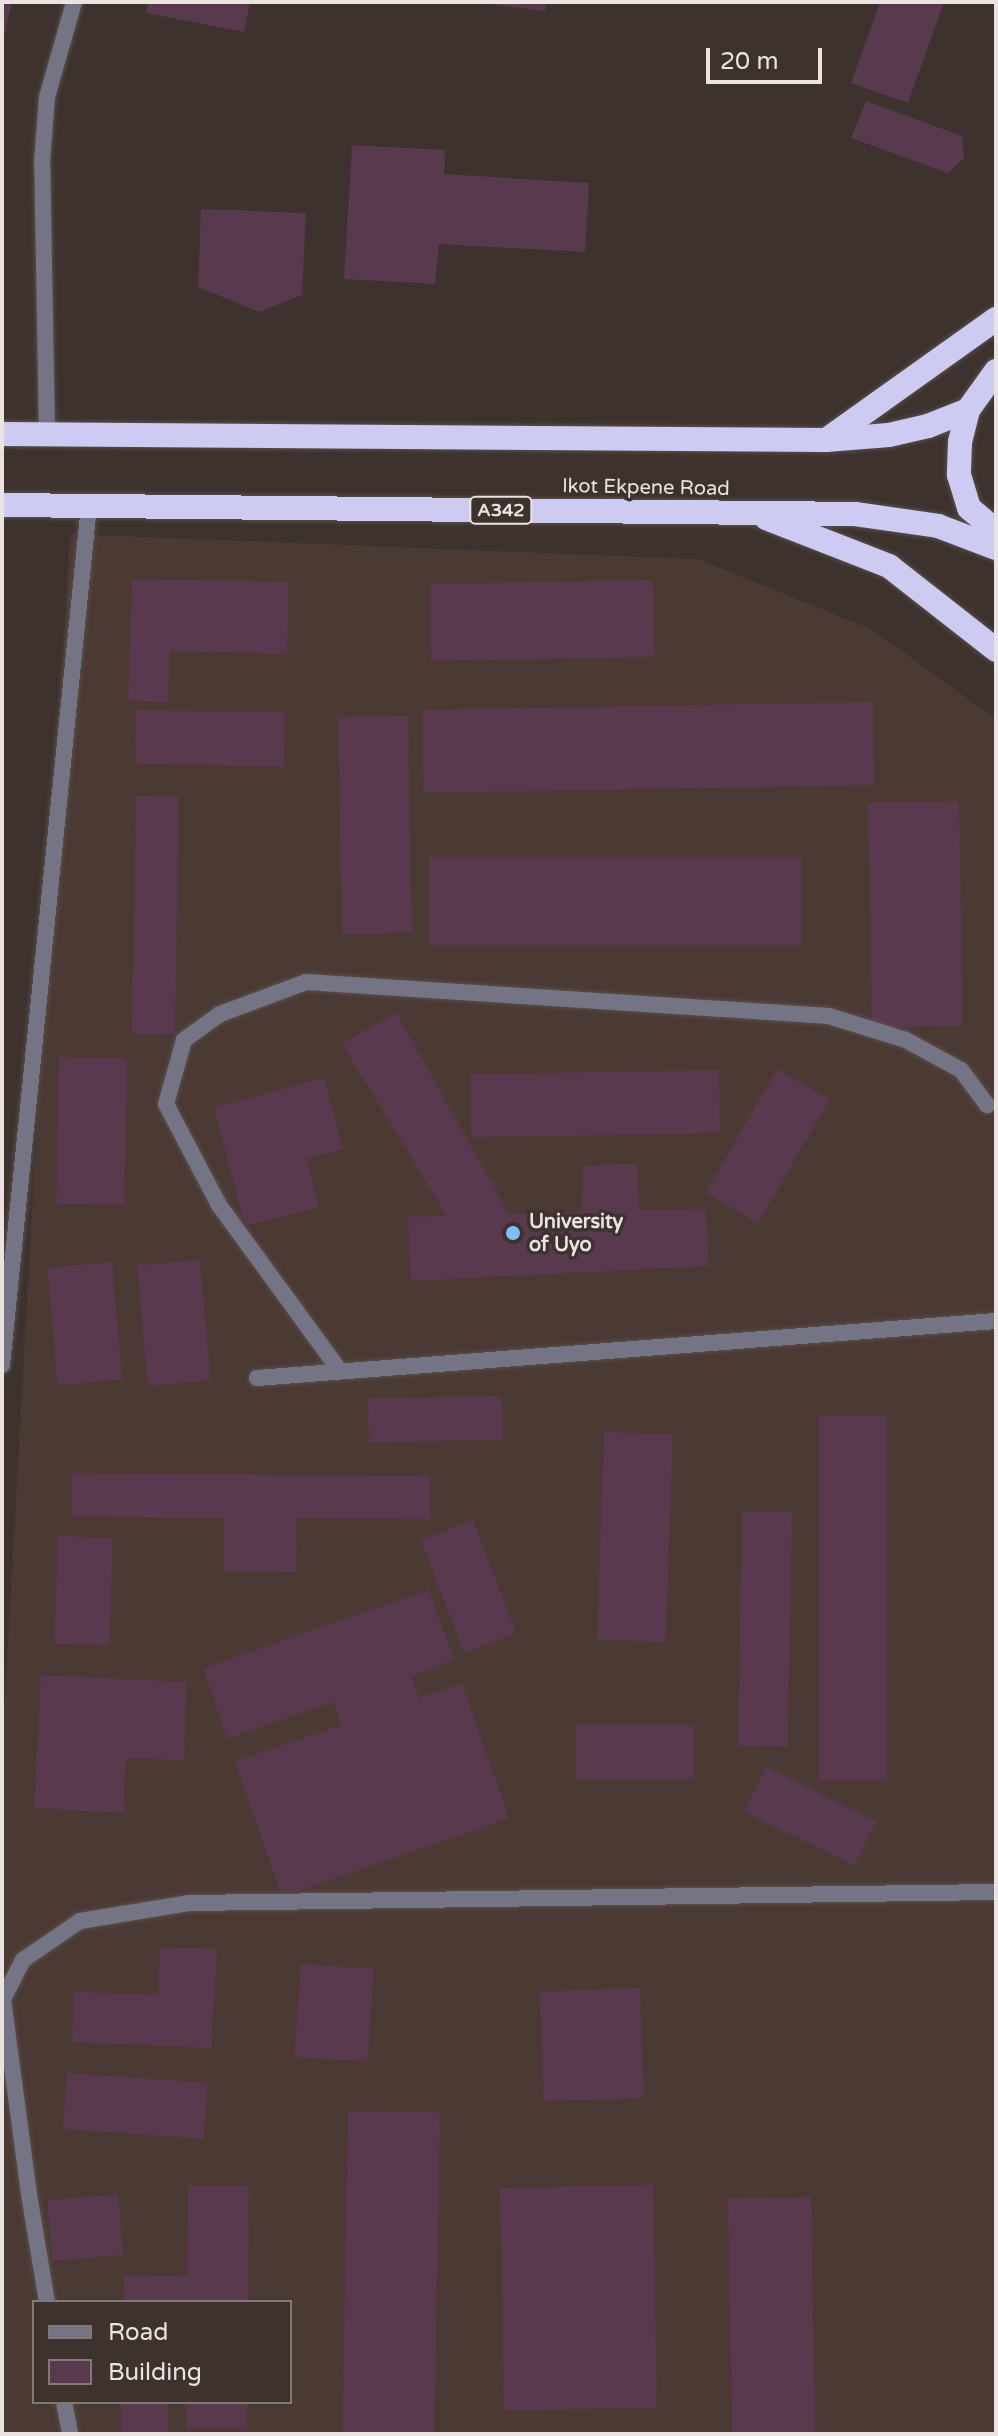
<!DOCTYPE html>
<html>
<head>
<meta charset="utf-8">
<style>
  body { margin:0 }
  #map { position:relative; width:998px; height:2436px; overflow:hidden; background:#3d322e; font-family:"Varela Round",sans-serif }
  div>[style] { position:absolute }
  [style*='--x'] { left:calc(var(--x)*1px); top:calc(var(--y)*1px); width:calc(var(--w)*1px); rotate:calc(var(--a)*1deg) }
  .built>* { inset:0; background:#4b3934 }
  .building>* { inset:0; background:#59394d; transform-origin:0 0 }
  .roads { filter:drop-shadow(0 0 2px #594e4a) drop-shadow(0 0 2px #594e4a) }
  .lane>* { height:16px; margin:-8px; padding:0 8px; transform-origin:8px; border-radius:8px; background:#757484 }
  .street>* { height:16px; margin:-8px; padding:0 8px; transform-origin:8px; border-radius:8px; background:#757484 }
  .highway>* { height:24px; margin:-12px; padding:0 12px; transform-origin:12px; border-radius:12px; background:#cecbf3 }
  .dots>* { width:22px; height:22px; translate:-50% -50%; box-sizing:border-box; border:4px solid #3d322e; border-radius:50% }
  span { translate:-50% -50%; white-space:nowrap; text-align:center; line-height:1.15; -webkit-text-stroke:7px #3d322e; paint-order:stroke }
  .shield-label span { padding:2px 6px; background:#3d322e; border:2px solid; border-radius:6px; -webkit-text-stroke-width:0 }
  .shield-label { font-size:18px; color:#eae3e0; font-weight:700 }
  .street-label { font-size:20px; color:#eae3e0 }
  .poi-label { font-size:20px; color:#eae3e0; font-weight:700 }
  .left { translate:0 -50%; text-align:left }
  .frame { position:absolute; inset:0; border:4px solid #eae3e0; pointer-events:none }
  .legend { position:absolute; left:32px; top:2300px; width:260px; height:104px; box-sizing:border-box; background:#3d322e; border:2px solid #827975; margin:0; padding:10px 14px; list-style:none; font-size:24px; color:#eae3e0 }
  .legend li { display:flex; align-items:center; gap:16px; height:40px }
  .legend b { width:40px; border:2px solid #827975 }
  .scale { position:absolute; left:706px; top:48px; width:116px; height:36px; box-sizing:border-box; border:4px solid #eae3e0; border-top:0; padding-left:10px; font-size:24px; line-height:28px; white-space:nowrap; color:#eae3e0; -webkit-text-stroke:6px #3d322e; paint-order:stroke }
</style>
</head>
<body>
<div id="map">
  <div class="built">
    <div style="clip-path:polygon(evenodd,70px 534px,698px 559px,871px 629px,996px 719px,996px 2434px,2px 2434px,2px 1747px,70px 534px,34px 2302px,290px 2302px,290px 2402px,34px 2402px,34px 2302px)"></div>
  </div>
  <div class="building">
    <div style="clip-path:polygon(2px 2px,12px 2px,3px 40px,2px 40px)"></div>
    <div style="clip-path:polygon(148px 2px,250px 2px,244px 32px,146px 13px)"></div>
    <div style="clip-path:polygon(472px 2px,546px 2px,545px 11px)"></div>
    <div style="clip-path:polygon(880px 2px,944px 2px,908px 103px,851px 83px)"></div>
    <div style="clip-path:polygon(866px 101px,962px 136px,964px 158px,948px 173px,851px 138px)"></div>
    <div style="clip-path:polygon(352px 145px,445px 150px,444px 174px,589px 183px,585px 252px,439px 244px,435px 284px,344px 279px)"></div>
    <div style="clip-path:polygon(201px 209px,306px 213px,302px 295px,259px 312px,198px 287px)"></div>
    <div style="clip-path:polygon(132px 579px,289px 582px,287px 654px,170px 651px,168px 702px,128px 701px)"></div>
    <div style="left:653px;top:580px;width:77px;height:223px;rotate:89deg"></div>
    <div style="left:873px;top:702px;width:83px;height:451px;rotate:89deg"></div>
    <div style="left:136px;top:710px;width:149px;height:54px;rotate:1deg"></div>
    <div style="left:408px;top:716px;width:217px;height:70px;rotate:89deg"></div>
    <div style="left:136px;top:796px;width:43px;height:238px;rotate:1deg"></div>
    <div style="left:959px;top:801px;width:225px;height:91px;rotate:89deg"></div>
    <div style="left:801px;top:857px;width:88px;height:372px;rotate:90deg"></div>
    <div style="clip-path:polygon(396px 1012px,509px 1214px,581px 1212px,583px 1166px,637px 1163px,639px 1210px,706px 1209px,709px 1266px,411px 1281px,408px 1217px,447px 1216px,342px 1044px)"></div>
    <div style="left:59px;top:1057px;width:68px;height:147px;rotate:1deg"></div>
    <div style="left:777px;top:1069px;width:61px;height:143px;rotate:30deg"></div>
    <div style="left:719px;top:1070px;width:63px;height:249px;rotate:89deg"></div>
    <div style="clip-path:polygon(324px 1078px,343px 1149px,306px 1159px,319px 1207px,245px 1226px,214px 1107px)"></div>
    <div style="left:200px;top:1260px;width:121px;height:63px;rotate:85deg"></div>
    <div style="left:112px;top:1262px;width:118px;height:65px;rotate:85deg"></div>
    <div style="left:502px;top:1396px;width:44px;height:134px;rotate:89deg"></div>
    <div style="left:887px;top:1416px;width:365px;height:68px;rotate:90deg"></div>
    <div style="left:604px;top:1432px;width:69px;height:208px;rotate:2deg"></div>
    <div style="clip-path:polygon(72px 1473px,430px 1476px,430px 1519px,297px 1518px,296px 1572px,224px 1571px,224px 1518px,72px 1517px)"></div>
    <div style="left:742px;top:1511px;width:50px;height:235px;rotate:1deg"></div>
    <div style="left:473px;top:1520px;width:121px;height:56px;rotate:69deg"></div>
    <div style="left:58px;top:1536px;width:55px;height:108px;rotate:2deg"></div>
    <div style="clip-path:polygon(429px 1590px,454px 1660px,411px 1676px,419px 1698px,462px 1683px,509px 1818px,282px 1897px,235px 1761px,341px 1725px,334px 1702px,227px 1739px,203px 1668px)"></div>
    <div style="clip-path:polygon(41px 1675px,187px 1682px,184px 1760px,126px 1758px,123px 1813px,34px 1808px)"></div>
    <div style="left:576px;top:1725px;width:118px;height:54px"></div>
    <div style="left:766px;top:1767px;width:123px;height:50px;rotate:26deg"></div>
    <div style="clip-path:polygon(160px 1947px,217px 1949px,211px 2048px,72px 2042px,74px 1992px,158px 1995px)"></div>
    <div style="left:301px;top:1964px;width:73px;height:93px;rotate:4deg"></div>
    <div style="left:640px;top:1988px;width:110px;height:100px;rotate:88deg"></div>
    <div style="left:67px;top:2073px;width:141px;height:56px;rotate:4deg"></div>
    <div style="left:348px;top:2111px;width:92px;height:323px;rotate:1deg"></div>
    <div style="left:653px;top:2185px;width:223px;height:153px;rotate:89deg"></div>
    <div style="clip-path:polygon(188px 2186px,249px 2186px,248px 2302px,123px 2302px,124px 2275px,187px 2276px)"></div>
    <div style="left:118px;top:2194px;width:61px;height:71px;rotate:85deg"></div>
    <div style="left:811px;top:2197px;width:237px;height:83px;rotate:89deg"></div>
    <div style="left:121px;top:2402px;width:47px;height:32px"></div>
    <div style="left:186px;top:2402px;width:61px;height:27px"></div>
  </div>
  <div class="roads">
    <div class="lane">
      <div style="--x:340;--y:1371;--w:205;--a:-126.1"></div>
      <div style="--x:219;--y:1205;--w:114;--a:-117.7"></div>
      <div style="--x:166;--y:1104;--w:66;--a:-74.3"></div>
      <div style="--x:184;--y:1040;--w:44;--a:-35.8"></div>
      <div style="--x:220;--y:1014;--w:92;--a:-20.4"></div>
      <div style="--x:306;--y:982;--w:524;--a:3.72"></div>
      <div style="--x:829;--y:1016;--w:81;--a:17.3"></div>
      <div style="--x:906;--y:1040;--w:63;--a:28.6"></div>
      <div style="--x:961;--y:1070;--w:44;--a:53.4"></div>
      <div style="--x:257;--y:1378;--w:741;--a:-4.41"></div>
      <div style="--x:47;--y:2302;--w:109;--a:-99.5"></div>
      <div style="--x:29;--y:2194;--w:197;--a:-97.6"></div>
      <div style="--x:3;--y:1999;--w:44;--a:-62.9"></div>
      <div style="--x:23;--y:1960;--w:69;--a:-34.4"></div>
      <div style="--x:80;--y:1921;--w:110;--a:-9.4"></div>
      <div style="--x:189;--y:1903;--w:807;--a:-0.78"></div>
      <div style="--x:64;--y:2402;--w:33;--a:79"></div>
    </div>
    <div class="street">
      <div style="--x:47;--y:435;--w:273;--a:-91"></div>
      <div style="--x:42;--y:162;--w:65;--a:-85.6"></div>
      <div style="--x:47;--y:97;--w:99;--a:-74.1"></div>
      <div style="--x:2;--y:1365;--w:864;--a:-84.22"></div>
    </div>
    <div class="highway">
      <div style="--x:996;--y:371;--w:48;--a:125.7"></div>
      <div style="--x:968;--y:410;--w:33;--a:104"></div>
      <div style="--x:960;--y:442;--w:33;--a:92"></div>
      <div style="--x:959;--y:475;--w:34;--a:73"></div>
      <div style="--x:969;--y:508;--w:35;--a:40"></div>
      <div style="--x:2;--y:434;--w:824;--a:0.42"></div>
      <div style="--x:826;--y:440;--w:63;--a:-4.5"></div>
      <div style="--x:889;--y:435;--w:40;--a:-13"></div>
      <div style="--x:928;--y:426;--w:43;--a:-21.8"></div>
      <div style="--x:829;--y:438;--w:205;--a:-35.5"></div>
      <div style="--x:2;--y:505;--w:853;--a:0.6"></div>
      <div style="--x:855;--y:514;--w:84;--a:8.2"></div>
      <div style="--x:938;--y:526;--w:62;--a:20.8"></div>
      <div style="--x:766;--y:518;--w:132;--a:21.3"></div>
      <div style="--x:889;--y:566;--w:136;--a:38.1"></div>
    </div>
  </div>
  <div class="dots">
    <div style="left:513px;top:1233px;background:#82bcfa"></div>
  </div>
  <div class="shield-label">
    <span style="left:501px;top:510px">A342</span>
  </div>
  <div class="street-label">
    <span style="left:646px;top:488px;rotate:1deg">Ikot Ekpene Road</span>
  </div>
  <div class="poi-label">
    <span class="left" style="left:529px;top:1234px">University<br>of Uyo</span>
  </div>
  <div class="frame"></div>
  <ul class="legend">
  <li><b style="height:10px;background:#757484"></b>Road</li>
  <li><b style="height:22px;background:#59394d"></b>Building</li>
  </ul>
  <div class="scale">20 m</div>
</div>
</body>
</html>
